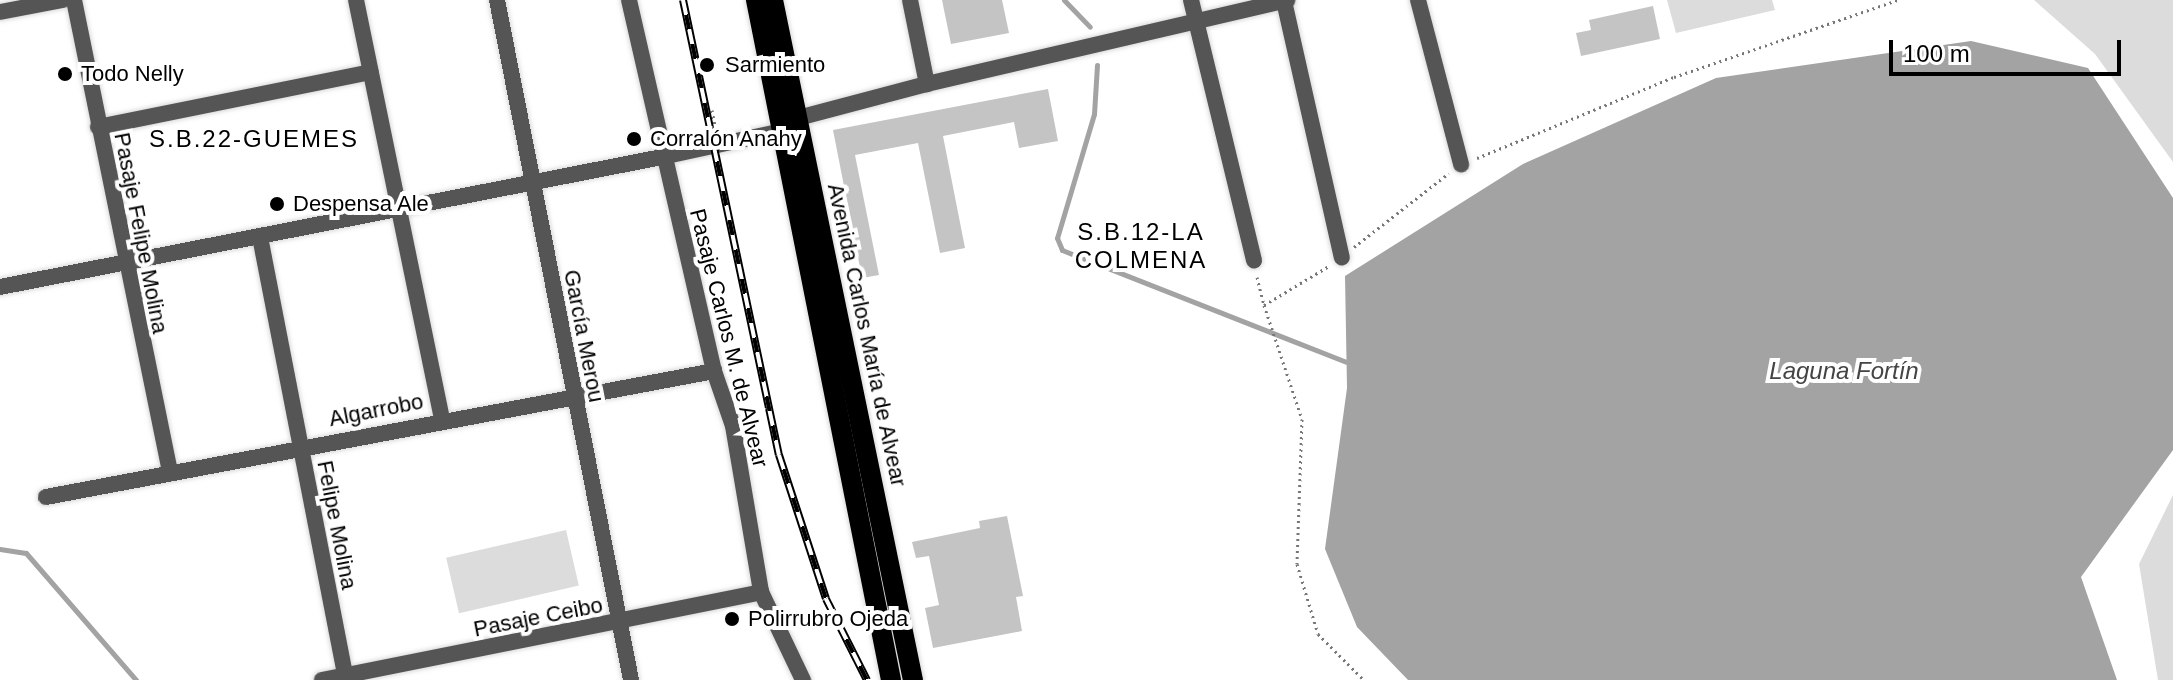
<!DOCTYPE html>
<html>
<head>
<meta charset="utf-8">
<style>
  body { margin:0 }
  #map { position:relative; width:2173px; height:680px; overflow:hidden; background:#fff; font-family:Arial,sans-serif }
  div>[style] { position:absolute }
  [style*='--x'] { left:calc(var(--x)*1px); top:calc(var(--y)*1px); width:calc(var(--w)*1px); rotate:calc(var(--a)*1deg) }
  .green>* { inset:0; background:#dcdcdc; transform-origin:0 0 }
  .water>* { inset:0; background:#a3a3a3 }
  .stream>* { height:5px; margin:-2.5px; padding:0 2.5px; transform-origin:2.5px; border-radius:2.5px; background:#a3a3a3 }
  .building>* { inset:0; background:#c4c4c4 }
  .path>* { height:3px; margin-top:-1.5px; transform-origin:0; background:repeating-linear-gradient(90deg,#777 0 2px,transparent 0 6px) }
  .roads { filter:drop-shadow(0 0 2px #dbdbdb) drop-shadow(0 0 2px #dbdbdb) }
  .minor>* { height:16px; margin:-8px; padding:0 8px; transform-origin:8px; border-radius:8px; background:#555 }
  .tertiary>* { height:16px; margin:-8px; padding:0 8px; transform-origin:8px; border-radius:8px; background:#555 }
  .primary>* { height:20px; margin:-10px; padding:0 10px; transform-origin:10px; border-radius:10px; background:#000 }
  .rail>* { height:8px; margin-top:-4px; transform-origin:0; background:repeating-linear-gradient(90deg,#fff 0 15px,#000 0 30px); box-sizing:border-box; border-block:2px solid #000 }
  .dots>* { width:22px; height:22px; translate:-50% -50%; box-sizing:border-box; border:4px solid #fff; border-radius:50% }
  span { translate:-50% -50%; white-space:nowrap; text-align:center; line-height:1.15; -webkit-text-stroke:8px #fff; paint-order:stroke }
  .poi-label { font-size:22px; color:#000 }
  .left { translate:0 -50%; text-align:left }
  .street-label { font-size:22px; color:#000 }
  .neighbourhood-label { font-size:24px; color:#000; letter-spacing:2px }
  .water-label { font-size:24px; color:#444; font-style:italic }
  .scale { position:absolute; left:1889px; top:40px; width:232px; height:36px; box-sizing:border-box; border:4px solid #000; border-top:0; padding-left:10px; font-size:24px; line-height:28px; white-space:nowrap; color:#000; -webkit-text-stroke:6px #fff; paint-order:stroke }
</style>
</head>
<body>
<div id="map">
  <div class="green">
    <div style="clip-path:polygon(1667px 0,1772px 0,1775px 10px,1676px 33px)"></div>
    <div style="clip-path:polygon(2034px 0,2173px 0,2173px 162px,2095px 54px)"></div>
    <div style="clip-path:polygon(2173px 495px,2173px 680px,2158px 680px,2139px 564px)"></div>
    <div style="left:566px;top:530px;width:57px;height:123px;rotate:77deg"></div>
  </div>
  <div class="water">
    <div style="clip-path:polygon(1971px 41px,2088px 68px,2173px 198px,2173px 450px,2081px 577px,2117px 680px,1408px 680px,1357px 627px,1325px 549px,1347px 388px,1345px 276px,1523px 164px,1716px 78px)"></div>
  </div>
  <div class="stream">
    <div style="--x:1064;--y:0;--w:37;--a:46"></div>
    <div style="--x:1097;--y:65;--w:49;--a:93.5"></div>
    <div style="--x:1094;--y:114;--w:129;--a:106.6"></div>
    <div style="--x:1057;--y:238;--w:13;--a:67"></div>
    <div style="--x:1062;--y:250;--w:305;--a:21.5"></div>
    <div style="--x:0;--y:549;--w:26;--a:9"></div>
    <div style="--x:26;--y:553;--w:168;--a:49.1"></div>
  </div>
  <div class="building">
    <div style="clip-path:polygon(942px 0,1002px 0,1009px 33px,951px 44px)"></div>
    <div style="clip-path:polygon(1653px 6px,1660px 39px,1581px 56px,1576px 33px,1591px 30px,1589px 20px)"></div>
    <div style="clip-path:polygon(1048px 89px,1058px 141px,1019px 148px,1014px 122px,943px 136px,965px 248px,940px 253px,918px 143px,855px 155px,879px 275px,862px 278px,833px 130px)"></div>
    <div style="clip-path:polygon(1007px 516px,1023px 596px,1016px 597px,1022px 631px,933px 648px,925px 608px,939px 605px,929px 556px,916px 558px,912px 542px,980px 528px,979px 521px)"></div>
  </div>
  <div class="path">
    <div style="--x:712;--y:110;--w:20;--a:79"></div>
    <div style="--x:1477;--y:158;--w:213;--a:-22.4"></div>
    <div style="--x:1674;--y:77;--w:237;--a:-19"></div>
    <div style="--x:1354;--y:247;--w:120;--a:-37.9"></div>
    <div style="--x:1257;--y:277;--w:29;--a:76"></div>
    <div style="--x:1264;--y:305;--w:76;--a:-31"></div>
    <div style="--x:1264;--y:305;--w:120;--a:71.6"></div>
    <div style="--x:1302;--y:419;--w:145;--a:92"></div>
    <div style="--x:1297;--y:564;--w:73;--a:73.3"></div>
    <div style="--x:1318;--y:634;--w:65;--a:45"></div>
  </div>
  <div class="roads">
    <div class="minor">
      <div style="--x:74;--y:0;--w:483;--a:78.5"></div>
      <div style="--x:356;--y:0;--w:429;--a:78.4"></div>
      <div style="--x:497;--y:0;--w:693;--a:78.85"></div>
      <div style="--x:910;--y:0;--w:86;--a:78.6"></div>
      <div style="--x:1191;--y:0;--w:268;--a:76.4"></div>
      <div style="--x:1418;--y:0;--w:170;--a:75.3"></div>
      <div style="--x:1284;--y:1;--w:263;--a:77.3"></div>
      <div style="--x:0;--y:12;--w:64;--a:-10.8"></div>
      <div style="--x:98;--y:127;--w:278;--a:-11.4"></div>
      <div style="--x:260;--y:237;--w:451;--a:79"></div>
      <div style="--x:0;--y:287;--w:675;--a:-11.11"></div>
      <div style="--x:46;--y:497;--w:680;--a:-10.68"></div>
      <div style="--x:322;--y:680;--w:448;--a:-11.3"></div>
    </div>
    <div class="tertiary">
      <div style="--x:629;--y:0;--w:381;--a:77.1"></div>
      <div style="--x:714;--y:371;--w:58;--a:70.9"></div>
      <div style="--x:733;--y:426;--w:168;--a:80.4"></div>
      <div style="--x:761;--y:592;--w:98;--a:64.5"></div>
      <div style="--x:662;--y:157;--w:123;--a:-12.2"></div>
      <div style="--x:782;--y:131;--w:21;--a:-39"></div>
      <div style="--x:798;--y:118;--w:133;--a:-14.8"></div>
      <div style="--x:927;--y:84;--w:370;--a:-13.1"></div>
    </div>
    <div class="primary">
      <div style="--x:756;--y:0;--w:693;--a:78.77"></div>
      <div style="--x:773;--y:0;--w:694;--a:78.37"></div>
    </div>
  </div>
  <div class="rail">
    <div style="--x:683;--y:0;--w:465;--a:78.1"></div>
    <div style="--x:779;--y:455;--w:151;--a:71.9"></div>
    <div style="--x:826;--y:599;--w:91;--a:63.2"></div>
  </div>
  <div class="dots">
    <div style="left:707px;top:65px;background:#000"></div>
    <div style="left:65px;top:74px;background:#000"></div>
    <div style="left:634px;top:139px;background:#000"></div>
    <div style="left:277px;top:204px;background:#000"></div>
    <div style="left:732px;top:619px;background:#000"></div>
  </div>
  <div class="poi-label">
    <span class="left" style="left:725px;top:65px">Sarmiento</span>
    <span class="left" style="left:81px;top:74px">Todo Nelly</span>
    <span class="left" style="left:650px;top:139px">Corralón Anahy</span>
    <span class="left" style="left:293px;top:204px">Despensa Ale</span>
    <span class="left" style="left:748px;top:619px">Polirrubro Ojeda</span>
  </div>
  <div class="street-label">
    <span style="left:141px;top:233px;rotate:79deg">Pasaje Felipe Molina</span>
    <span style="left:867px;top:335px;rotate:78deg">Avenida Carlos María de Alvear</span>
    <span style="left:584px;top:336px;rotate:79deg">García Merou</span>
    <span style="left:729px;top:338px;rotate:76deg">Pasaje Carlos M. de Alvear</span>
    <span style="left:376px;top:410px;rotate:-11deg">Algarrobo</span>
    <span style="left:337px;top:525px;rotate:79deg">Felipe Molina</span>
    <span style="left:538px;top:617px;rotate:-11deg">Pasaje Ceibo</span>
  </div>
  <div class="neighbourhood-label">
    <span style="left:254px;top:139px">S.B.22-GUEMES</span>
    <span style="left:1141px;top:246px">S.B.12-LA<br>COLMENA</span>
  </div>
  <div class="water-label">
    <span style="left:1844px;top:371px">Laguna Fortín</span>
  </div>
  <div class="scale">100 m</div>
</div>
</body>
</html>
